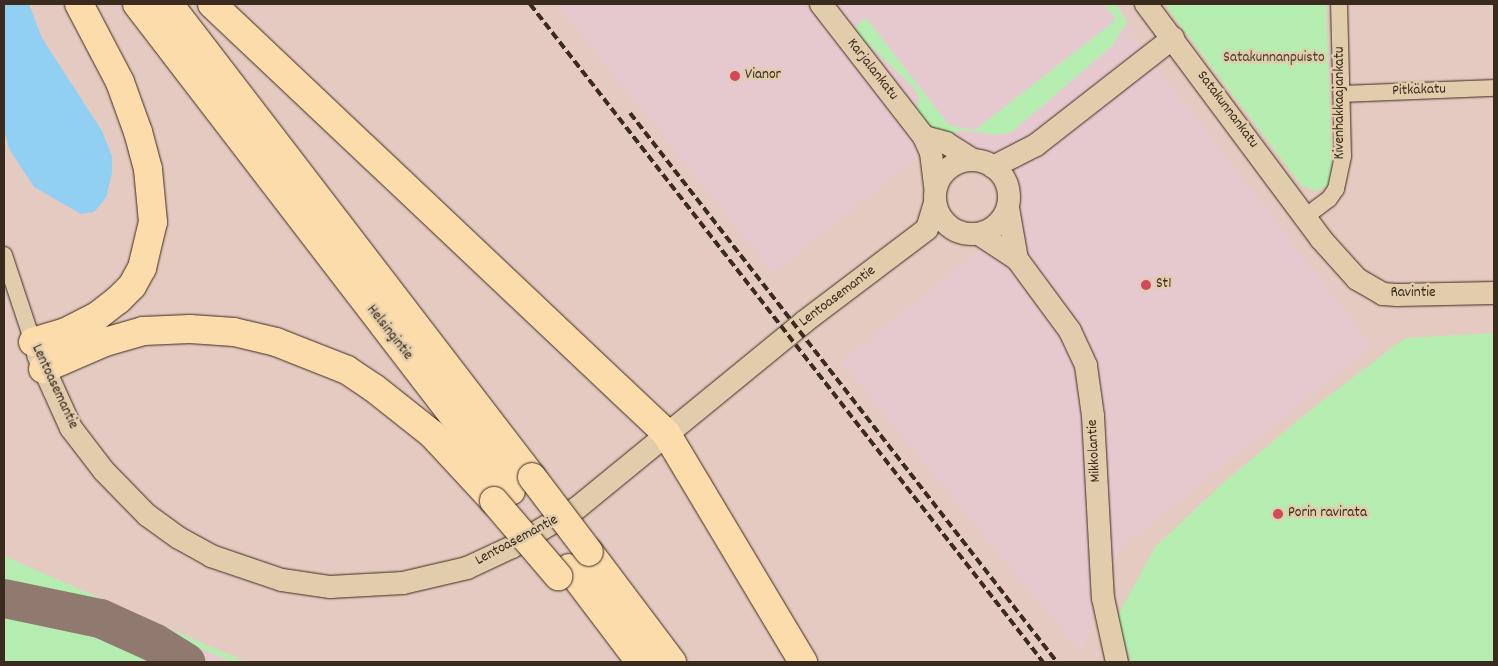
<!DOCTYPE html>
<html>
<head>
<meta charset="utf-8">
<style>
  body { margin:0 }
  #map { position:relative; width:1498px; height:666px; overflow:hidden; background:#e4cac0; font-family:Dekko,sans-serif }
  div>[style] { position:absolute }
  [style*='--x'] { left:calc(var(--x)*1px); top:calc(var(--y)*1px); width:calc(var(--w)*1px); rotate:calc(var(--a)*1deg) }
  .built>* { inset:0; background:#e6c9cf }
  .green>* { inset:0; background:#b5edb0 }
  .water>* { inset:0; background:#92d0f3 }
  .taxiway>* { height:39px; margin:-19.5px; padding:0 19.5px; transform-origin:19.5px; border-radius:19.5px; background:#907a6f }
  .roads { filter:drop-shadow(0 0 1px #3b2a1e) drop-shadow(0 0 1px #3b2a1e) }
  .street>* { height:16px; margin:-8px; padding:0 8px; transform-origin:8px; border-radius:8px; background:#e1ccab }
  .secondary>* { height:22px; margin:-11px; padding:0 11px; transform-origin:11px; border-radius:11px; background:#e1ccab }
  .secondary>.ring { margin:-11px; padding:0; box-sizing:content-box; background:none; border:22px solid #e1ccab; border-radius:50% }
  .highway>* { height:28px; margin:-14px; padding:0 14px; transform-origin:14px; border-radius:14px; background:#fddcac }
  .rail>* { height:4px; margin-top:-2px; transform-origin:0; background:repeating-linear-gradient(90deg,#3b2a1e 0 8px,transparent 0 12px) }
  .bridges { filter:drop-shadow(0 0 1px #3b2a1e) drop-shadow(0 0 1px #3b2a1e) }
  .highway-bridge>* { height:28px; margin:-14px; padding:0 14px; transform-origin:14px; border-radius:14px; background:#fddcac }
  .dots>* { width:14px; height:14px; translate:-50% -50%; box-sizing:border-box; border:2px solid #e1ccab; border-radius:50% }
  span { translate:-50% -50%; white-space:nowrap; text-align:center; line-height:1.15; -webkit-text-stroke:5px #e1ccab; paint-order:stroke }
  .park-label { font-size:15px; color:#473e2d }
  .street-label { font-size:15px; color:#3b2a1e }
  .poi-label { font-size:15px; color:#3b2a1e }
  .left { translate:0 -50%; text-align:left }
  .frame { position:absolute; inset:0; border:5px solid #3b2a1e; pointer-events:none }
</style>
</head>
<body>
<div id="map">
  <div class="built">
    <div style="clip-path:polygon(557px 4px,1108px 4px,1372px 346px,1119px 550px,1081px 653px,841px 362px,1021px 216px,946px 125px,922px 154px,773px 273px)"></div>
    <div style="clip-path:polygon(4px 556px,246px 662px,4px 662px)"></div>
  </div>
  <div class="green">
    <div style="clip-path:polygon(1104px 4px,1116px 4px,1127px 22px,1113px 45px,1012px 132px,996px 135px,962px 130px,945px 136px,929px 124px,916px 110px,919px 98px,915px 89px,861px 37px,855px 27px,866px 18px,949px 125px,975px 130px,1116px 20px)"></div>
    <div style="clip-path:polygon(1164px 4px,1326px 4px,1332px 166px,1329px 185px,1316px 191px,1302px 186px)"></div>
    <div style="clip-path:polygon(1494px 333px,1494px 662px,1131px 662px,1117px 617px,1155px 547px,1221px 485px,1313px 408px,1405px 338px)"></div>
    <div style="clip-path:polygon(4px 556px,246px 662px,232px 662px,94px 602px,4px 581px)"></div>
    <div style="clip-path:polygon(4px 615px,89px 632px,156px 662px,4px 662px)"></div>
  </div>
  <div class="water">
    <div style="clip-path:polygon(4px 4px,29px 4px,42px 38px,102px 131px,112px 156px,112px 173px,106px 198px,94px 212px,81px 214px,34px 187px,9px 149px,4px 129px)"></div>
  </div>
  <div class="taxiway">
    <div style="--x:4;--y:598;--w:98;--a:11.8"></div>
    <div style="--x:100;--y:618;--w:60;--a:24.4"></div>
    <div style="--x:155;--y:643;--w:36;--a:32"></div>
  </div>
  <div class="roads">
    <div class="street">
      <div style="--x:1343;--y:94;--w:151;--a:-2.3"></div>
      <div style="--x:1305;--y:217;--w:30;--a:-37"></div>
      <div style="--x:1329;--y:199;--w:12;--a:-55"></div>
      <div style="--x:1336;--y:189;--w:34;--a:-78"></div>
      <div style="--x:1343;--y:156;--w:152;--a:-91.5"></div>
      <div style="--x:4;--y:255;--w:92;--a:71.6"></div>
    </div>
    <div class="secondary">
      <div style="--x:821;--y:4;--w:168;--a:52.2"></div>
      <div style="--x:924;--y:137;--w:17;--a:66"></div>
      <div style="--x:931;--y:153;--w:35;--a:83"></div>
      <div style="--x:1146;--y:4;--w:293;--a:53.3"></div>
      <div style="--x:1321;--y:239;--w:54;--a:48"></div>
      <div style="--x:1357;--y:279;--w:30;--a:30"></div>
      <div style="--x:1383;--y:294;--w:14;--a:4"></div>
      <div style="--x:1397;--y:295;--w:97;--a:-1.2"></div>
      <div style="--x:924;--y:137;--w:23;--a:15"></div>
      <div style="--x:946;--y:143;--w:32;--a:32"></div>
      <div class="ring" style="left:935px;top:160px;width:52px;height:52px"></div>
      <div style="--x:993;--y:167;--w:48;--a:-27.1"></div>
      <div style="--x:1036;--y:145;--w:174;--a:-38"></div>
      <div style="--x:1008;--y:208;--w:52;--a:80"></div>
      <div style="--x:979;--y:234;--w:45;--a:33.3"></div>
      <div style="--x:1017;--y:259;--w:89;--a:53.6"></div>
      <div style="--x:1070;--y:331;--w:38;--a:65"></div>
      <div style="--x:1086;--y:366;--w:50;--a:82"></div>
      <div style="--x:1093;--y:416;--w:182;--a:86.9"></div>
      <div style="--x:1103;--y:598;--w:66;--a:77.7"></div>
      <div style="--x:38;--y:355;--w:80;--a:65.7"></div>
      <div style="--x:71;--y:428;--w:54;--a:52.5"></div>
      <div style="--x:104;--y:471;--w:62;--a:45.7"></div>
      <div style="--x:147;--y:515;--w:39;--a:36"></div>
      <div style="--x:179;--y:538;--w:37;--a:29"></div>
      <div style="--x:211;--y:556;--w:75;--a:18.7"></div>
      <div style="--x:282;--y:580;--w:49;--a:8.3"></div>
      <div style="--x:330;--y:587;--w:73;--a:-3.1"></div>
      <div style="--x:403;--y:583;--w:66;--a:-13.2"></div>
      <div style="--x:467;--y:568;--w:50;--a:-25"></div>
      <div style="--x:512;--y:547;--w:76;--a:-31"></div>
      <div style="--x:577;--y:508;--w:293;--a:-39.3"></div>
      <div style="--x:804;--y:322;--w:154;--a:-37.1"></div>
      <div style="--x:927;--y:229;--w:28;--a:-73"></div>
    </div>
    <div class="highway">
      <div style="--x:137;--y:4;--w:614;--a:52.48"></div>
      <div style="--x:169;--y:4;--w:596;--a:52.5"></div>
      <div style="--x:212;--y:4;--w:625;--a:43.38"></div>
      <div style="--x:666;--y:433;--w:267;--a:59.1"></div>
      <div style="--x:33;--y:342;--w:34;--a:-17"></div>
      <div style="--x:66;--y:332;--w:34;--a:-27"></div>
      <div style="--x:96;--y:317;--w:28;--a:-38"></div>
      <div style="--x:118;--y:300;--w:20;--a:-45"></div>
      <div style="--x:132;--y:286;--w:21;--a:-61"></div>
      <div style="--x:142;--y:268;--w:47;--a:-76.6"></div>
      <div style="--x:153;--y:222;--w:53;--a:-95.4"></div>
      <div style="--x:148;--y:169;--w:38;--a:-105"></div>
      <div style="--x:138;--y:132;--w:53;--a:-109.8"></div>
      <div style="--x:120;--y:82;--w:88;--a:-117.7"></div>
      <div style="--x:43;--y:369;--w:68;--a:-23.5"></div>
      <div style="--x:105;--y:342;--w:40;--a:-16"></div>
      <div style="--x:143;--y:331;--w:47;--a:-2.4"></div>
      <div style="--x:190;--y:329;--w:44;--a:3.9"></div>
      <div style="--x:234;--y:332;--w:43;--a:13.4"></div>
      <div style="--x:276;--y:342;--w:76;--a:21.5"></div>
      <div style="--x:347;--y:370;--w:32;--a:34"></div>
      <div style="--x:374;--y:388;--w:74;--a:38.4"></div>
      <div style="--x:432;--y:434;--w:91;--a:47.2"></div>
      <div style="--x:589;--y:552;--w:138;--a:53"></div>
      <div style="--x:569;--y:568;--w:118;--a:52.9"></div>
    </div>
  </div>
  <div class="rail">
    <div style="--x:530;--y:4;--w:834;--a:52.06"></div>
    <div style="--x:630;--y:113;--w:696;--a:52.13"></div>
  </div>
  <div class="bridges">
    <div class="highway-bridge">
      <div style="--x:532;--y:477;--w:94;--a:52.8"></div>
      <div style="--x:494;--y:501;--w:99;--a:49.5"></div>
    </div>
  </div>
  <div class="dots">
    <div style="left:735px;top:76px;background:#d1495b"></div>
    <div style="left:1146px;top:285px;background:#d1495b"></div>
    <div style="left:1278px;top:514px;background:#d1495b"></div>
  </div>
  <div class="park-label">
    <span style="left:1274px;top:59px">Satakunnanpuisto</span>
  </div>
  <div class="street-label">
    <span style="left:872px;top:70px;rotate:52deg">Karjalankatu</span>
    <span style="left:1419px;top:91px;rotate:-2deg">Pitkäkatu</span>
    <span style="left:1341px;top:103px;rotate:-90deg">Kivenhakkaajankatu</span>
    <span style="left:1227px;top:110px;rotate:53deg">Satakunnankatu</span>
    <span style="left:1413px;top:294px">Ravintie</span>
    <span style="left:838px;top:297px;rotate:-37deg">Lentoasemantie</span>
    <span style="left:389px;top:333px;rotate:52deg">Helsingintie</span>
    <span style="left:54px;top:387px;rotate:65deg">Lentoasemantie</span>
    <span style="left:1095px;top:451px;rotate:-93deg">Mikkolantie</span>
    <span style="left:517px;top:541px;rotate:-28deg">Lentoasemantie</span>
  </div>
  <div class="poi-label">
    <span class="left" style="left:745px;top:76px">Vianor</span>
    <span class="left" style="left:1156px;top:285px">St1</span>
    <span class="left" style="left:1288px;top:514px">Porin ravirata</span>
  </div>
  <div class="frame"></div>
</div>
</body>
</html>
